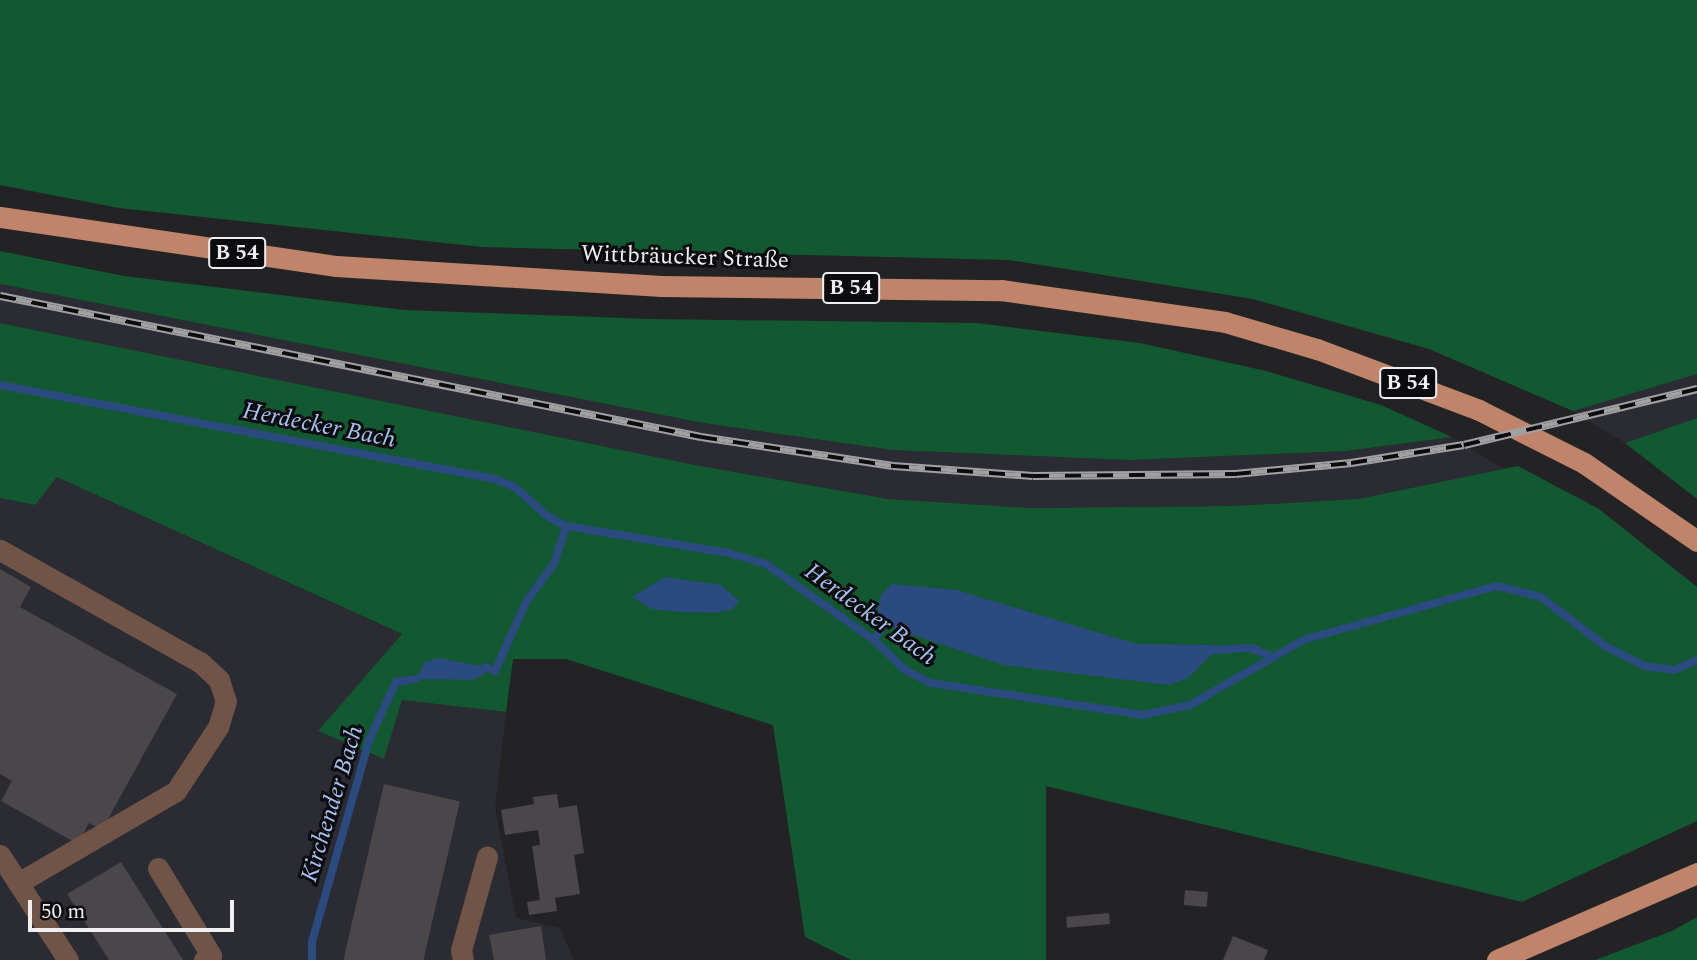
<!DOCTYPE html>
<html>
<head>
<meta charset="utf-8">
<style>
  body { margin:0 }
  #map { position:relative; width:1697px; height:960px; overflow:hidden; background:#232326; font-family:Spectral,serif }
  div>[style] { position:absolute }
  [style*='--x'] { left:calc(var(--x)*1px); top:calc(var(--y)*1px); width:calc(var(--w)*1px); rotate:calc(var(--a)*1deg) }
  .built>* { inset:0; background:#2b2b34 }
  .green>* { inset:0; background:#125831 }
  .water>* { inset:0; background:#2b4a7f }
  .stream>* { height:8px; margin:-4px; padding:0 4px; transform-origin:4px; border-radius:4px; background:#2b4a7f }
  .building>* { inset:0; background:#4a4649; transform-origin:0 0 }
  .minor>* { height:21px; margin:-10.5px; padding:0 10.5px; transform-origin:10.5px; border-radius:10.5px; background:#715448 }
  .major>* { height:21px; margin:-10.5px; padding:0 10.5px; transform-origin:10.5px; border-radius:10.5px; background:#bf846a }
  .rail>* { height:8px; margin-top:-4px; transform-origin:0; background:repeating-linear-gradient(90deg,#0c0c0e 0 16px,#a1a1a4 0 32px); box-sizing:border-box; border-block:2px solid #a1a1a4 }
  span { translate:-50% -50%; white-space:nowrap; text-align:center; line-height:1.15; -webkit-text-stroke:6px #0c0c0e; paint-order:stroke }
  .shield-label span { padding:2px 5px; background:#0c0c0e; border:2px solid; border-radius:5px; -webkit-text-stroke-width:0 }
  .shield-label { font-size:21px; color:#efeff2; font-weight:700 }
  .street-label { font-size:23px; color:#efeff2 }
  .water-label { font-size:24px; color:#a6c3f3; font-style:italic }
  .scale { position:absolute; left:28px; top:900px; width:206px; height:32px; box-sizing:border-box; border:4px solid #efeff2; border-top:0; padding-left:9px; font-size:21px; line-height:24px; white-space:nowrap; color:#efeff2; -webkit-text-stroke:5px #0c0c0e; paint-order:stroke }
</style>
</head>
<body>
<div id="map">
  <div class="built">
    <div style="clip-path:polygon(0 284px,703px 423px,892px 450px,1130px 460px,1346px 451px,1452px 437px,1504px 469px,1358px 499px,1234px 506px,1031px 508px,888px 499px,695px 465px,0 323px)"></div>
    <div style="clip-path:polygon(1697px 372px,1697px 418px,1625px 443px,1573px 411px)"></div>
    <div style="clip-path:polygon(57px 477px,403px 635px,319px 731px,383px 759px,402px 700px,506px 712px,495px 808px,516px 918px,560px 928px,574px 960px,0 960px,0 498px,35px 505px)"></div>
  </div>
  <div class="green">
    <div style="clip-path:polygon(0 0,1697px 0,1697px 374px,1573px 411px,1429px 349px,1253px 299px,1009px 260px,482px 247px,119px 208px,0 185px)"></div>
    <div style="clip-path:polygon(0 251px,124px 276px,404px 310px,651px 319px,976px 323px,1140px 343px,1266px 371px,1381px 405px,1452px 437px,1346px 451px,1130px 460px,892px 450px,703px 423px,0 284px)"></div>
    <div style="clip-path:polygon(0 323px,695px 465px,888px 499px,1031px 508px,1234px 506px,1358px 499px,1518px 466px,1599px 509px,1697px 587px,1697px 821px,1522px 902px,1046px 786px,1046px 960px,851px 960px,805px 937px,773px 725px,566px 659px,513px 659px,506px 712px,402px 700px,384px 759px,318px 731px,402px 634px,57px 477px,35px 505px,0 498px)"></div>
    <div style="clip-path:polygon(1697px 418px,1697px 499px,1625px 443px)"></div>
    <div style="clip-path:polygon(1697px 917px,1697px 960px,1595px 960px,1672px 931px)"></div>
  </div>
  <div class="water">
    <div style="clip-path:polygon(665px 577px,721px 585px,739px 601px,733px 609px,716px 613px,681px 612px,652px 609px,632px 597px)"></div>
    <div style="clip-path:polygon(891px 584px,956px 590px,1137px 644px,1213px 645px,1212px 654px,1188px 678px,1169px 685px,1004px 665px,895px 629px,877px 615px,880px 597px)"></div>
    <div style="clip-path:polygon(439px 658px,485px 667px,485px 674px,473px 680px,416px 679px,424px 662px)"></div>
  </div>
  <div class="stream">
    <div style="--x:0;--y:385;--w:504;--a:10.75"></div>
    <div style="--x:495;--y:479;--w:22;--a:22"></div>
    <div style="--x:515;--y:487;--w:43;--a:42.2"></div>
    <div style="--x:547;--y:516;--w:21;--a:28"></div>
    <div style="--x:566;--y:526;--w:164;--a:9.5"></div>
    <div style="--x:728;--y:553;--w:40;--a:16"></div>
    <div style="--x:766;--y:564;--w:132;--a:35.1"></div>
    <div style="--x:874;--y:640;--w:43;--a:44.1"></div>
    <div style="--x:905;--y:670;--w:29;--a:27"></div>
    <div style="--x:931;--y:683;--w:214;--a:8.6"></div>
    <div style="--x:1143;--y:715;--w:48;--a:-12"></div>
    <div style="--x:1190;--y:705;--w:130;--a:-29.9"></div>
    <div style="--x:1303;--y:640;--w:201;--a:-15.6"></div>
    <div style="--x:1497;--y:586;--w:45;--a:14"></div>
    <div style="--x:1541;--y:597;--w:81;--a:37.4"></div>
    <div style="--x:1605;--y:646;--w:45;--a:26.6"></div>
    <div style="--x:1645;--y:666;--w:29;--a:8"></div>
    <div style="--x:1674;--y:670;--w:25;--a:-23"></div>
    <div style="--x:874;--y:640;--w:22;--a:-58"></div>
    <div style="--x:1212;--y:650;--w:39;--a:-3"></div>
    <div style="--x:1251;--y:648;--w:22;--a:22"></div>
    <div style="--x:485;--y:667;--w:11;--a:22"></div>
    <div style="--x:495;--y:671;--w:76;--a:-65.8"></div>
    <div style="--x:526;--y:602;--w:49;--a:-54.1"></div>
    <div style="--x:555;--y:562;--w:38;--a:-73"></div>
    <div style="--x:312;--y:960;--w:18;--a:-90"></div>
    <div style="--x:312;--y:942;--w:210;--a:-74.2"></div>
    <div style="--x:369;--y:740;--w:64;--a:-65"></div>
    <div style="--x:396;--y:682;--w:20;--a:-9"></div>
  </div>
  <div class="building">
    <div style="clip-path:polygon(0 569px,31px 587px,20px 607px,177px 694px,102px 830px,89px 823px,78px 844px,1px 801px,12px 781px,0 774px)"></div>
    <div style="left:384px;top:784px;width:78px;height:181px;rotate:13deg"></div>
    <div style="clip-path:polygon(557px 794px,559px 808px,577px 805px,584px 853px,574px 855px,580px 894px,555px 898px,557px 911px,529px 915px,527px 902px,540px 900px,532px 846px,540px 845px,538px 830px,505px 835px,501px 810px,534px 804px,533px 797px)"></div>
    <div style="clip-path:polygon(121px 862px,183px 960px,109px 960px,67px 894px)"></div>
    <div style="left:1185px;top:890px;width:23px;height:15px;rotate:5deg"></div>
    <div style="left:1109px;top:913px;width:11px;height:43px;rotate:85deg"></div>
    <div style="clip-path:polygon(541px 926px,546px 960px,494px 960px,489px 935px)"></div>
    <div style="clip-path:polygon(1233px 936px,1268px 950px,1264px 960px,1223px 960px)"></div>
  </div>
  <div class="minor">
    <div style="--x:0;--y:550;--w:231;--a:29.3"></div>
    <div style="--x:201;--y:663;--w:25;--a:43"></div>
    <div style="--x:219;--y:680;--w:22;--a:72"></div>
    <div style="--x:226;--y:701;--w:27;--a:107"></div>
    <div style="--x:218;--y:727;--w:77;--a:123.3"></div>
    <div style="--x:176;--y:791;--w:183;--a:149.8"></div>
    <div style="--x:0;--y:855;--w:125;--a:57.1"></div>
    <div style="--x:158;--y:868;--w:102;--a:58.7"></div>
    <div style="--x:211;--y:955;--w:9;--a:144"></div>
    <div style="--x:463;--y:960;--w:10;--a:-101"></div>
    <div style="--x:461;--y:950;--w:97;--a:-74.4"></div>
  </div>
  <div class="major">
    <div style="--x:0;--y:217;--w:340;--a:8.3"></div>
    <div style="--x:336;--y:266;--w:326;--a:3.5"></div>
    <div style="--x:661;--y:286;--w:340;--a:0.7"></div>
    <div style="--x:1001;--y:290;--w:226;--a:8.1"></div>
    <div style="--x:1225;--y:322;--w:96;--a:16.4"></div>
    <div style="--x:1317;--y:349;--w:173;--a:20.6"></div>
    <div style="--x:1479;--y:410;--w:118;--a:26.8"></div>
    <div style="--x:1584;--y:463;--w:137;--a:34.6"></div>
    <div style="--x:1497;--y:960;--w:218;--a:-23.5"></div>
  </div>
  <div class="rail">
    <div style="--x:0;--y:296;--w:715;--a:11.37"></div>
    <div style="--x:701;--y:437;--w:194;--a:8.6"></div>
    <div style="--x:893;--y:466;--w:140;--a:4.1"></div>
    <div style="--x:1033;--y:476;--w:202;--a:-0.6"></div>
    <div style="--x:1235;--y:474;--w:117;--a:-5.4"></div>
    <div style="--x:1351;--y:463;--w:114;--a:-9.1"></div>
    <div style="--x:1464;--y:445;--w:240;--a:-13.5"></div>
  </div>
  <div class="shield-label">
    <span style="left:237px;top:253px">B 54</span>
    <span style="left:851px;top:288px">B 54</span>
    <span style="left:1408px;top:383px">B 54</span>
  </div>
  <div class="street-label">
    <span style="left:685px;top:258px;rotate:2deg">Wittbräucker Straße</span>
  </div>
  <div class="water-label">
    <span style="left:319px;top:426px;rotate:11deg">Herdecker Bach</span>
    <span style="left:870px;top:615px;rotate:36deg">Herdecker Bach</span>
    <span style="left:333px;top:804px;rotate:-73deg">Kirchender Bach</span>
  </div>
  <div class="scale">50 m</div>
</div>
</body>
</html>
